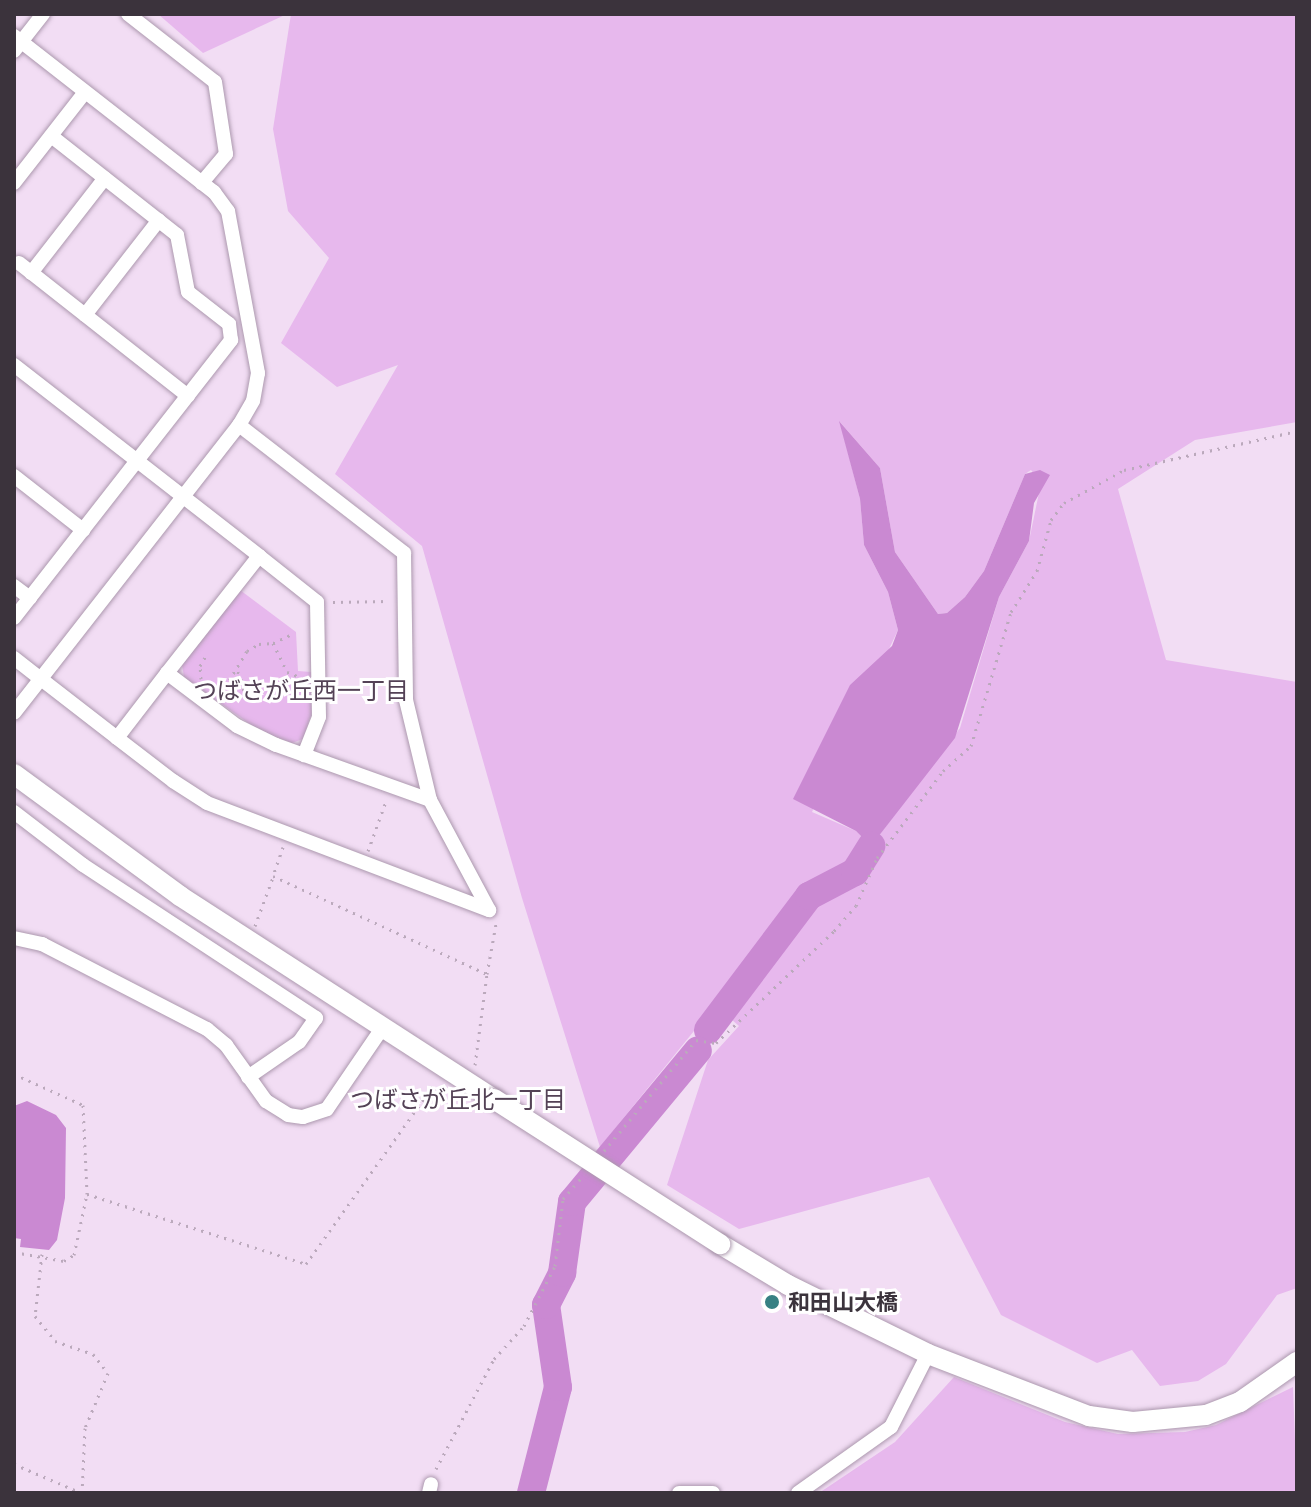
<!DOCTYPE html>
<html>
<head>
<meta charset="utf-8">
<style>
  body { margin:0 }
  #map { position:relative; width:1311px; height:1507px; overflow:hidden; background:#f2ddf4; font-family:"Noto Serif","Noto Sans JP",serif }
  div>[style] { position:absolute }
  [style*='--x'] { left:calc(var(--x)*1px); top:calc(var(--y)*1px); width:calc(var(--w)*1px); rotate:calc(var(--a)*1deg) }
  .green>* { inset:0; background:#e7b8ed }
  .water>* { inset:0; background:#ca89d2 }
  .river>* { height:28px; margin:-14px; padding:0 14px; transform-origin:14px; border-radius:14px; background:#ca89d2 }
  .path>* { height:3px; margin-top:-1.5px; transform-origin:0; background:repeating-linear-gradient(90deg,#bba9bc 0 2px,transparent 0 8px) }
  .roads { filter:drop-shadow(0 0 2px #ac98ae) drop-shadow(0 0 2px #ac98ae) }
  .street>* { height:14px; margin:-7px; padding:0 7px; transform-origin:7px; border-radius:7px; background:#fff }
  .secondary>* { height:20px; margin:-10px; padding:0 10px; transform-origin:10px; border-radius:10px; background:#fff }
  .bridges { filter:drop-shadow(0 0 2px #ac98ae) drop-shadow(0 0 2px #ac98ae) }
  .secondary-bridge>* { height:20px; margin:-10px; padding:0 10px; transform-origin:10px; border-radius:10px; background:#fff }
  .dots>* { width:22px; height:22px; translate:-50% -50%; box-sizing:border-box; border:4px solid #fff; border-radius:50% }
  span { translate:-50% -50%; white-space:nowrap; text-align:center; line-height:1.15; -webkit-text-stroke:6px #fff; paint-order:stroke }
  .poi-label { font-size:22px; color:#3b333c; font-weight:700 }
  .left { translate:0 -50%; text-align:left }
  .neighbourhood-label { font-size:24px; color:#544256 }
  .frame { position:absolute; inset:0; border:16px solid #3b333c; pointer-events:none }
</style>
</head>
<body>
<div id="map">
  <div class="green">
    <div style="clip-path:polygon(158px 14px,287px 14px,203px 53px)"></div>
    <div style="clip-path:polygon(evenodd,291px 14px,1297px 15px,1297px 422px,1195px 440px,1118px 489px,1166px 660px,1297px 682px,1297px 1288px,1277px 1295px,1226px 1364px,1198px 1381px,1160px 1386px,1132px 1350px,1097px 1363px,1001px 1315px,929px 1177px,739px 1229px,667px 1185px,708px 1060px,739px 1026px,715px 1005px,600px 1147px,522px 898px,422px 546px,335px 474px,398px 365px,337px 387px,281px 343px,329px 258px,288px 211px,273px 129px,291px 14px,840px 422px,880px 468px,895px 552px,938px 614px,947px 613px,965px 597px,984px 571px,1025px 474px,1031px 470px,1041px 483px,1029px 541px,999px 597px,960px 728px,871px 846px,856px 831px,812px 812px,898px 630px,888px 592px,864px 545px,860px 499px,840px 422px)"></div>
    <div style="clip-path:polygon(240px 590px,296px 632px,298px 671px,311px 672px,312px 712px,303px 739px,292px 743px,258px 730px,184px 677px,182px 665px)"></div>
    <div style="clip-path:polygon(954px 1377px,1065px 1422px,1118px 1434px,1185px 1432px,1216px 1425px,1293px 1387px,1297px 1493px,819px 1493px,895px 1442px)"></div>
  </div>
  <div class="water">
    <div style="clip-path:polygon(839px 421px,880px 468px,895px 552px,938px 614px,947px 613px,965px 597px,984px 571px,1025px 474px,1040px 470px,1050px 475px,1034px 503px,1029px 541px,999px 597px,955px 738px,871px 846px,856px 831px,793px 799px,850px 685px,892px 646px,898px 630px,888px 592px,864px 545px,860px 499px)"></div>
    <div style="clip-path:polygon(27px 1101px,56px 1115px,66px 1128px,65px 1198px,57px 1240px,49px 1250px,20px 1247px,21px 1239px,14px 1238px,14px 1106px)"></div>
  </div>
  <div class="river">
    <div style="--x:708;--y:1030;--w:168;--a:-53"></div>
    <div style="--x:809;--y:896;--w:52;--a:-27.6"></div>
    <div style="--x:855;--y:872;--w:31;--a:-58"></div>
    <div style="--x:531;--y:1493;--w:109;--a:-75.7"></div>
    <div style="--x:558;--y:1387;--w:83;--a:-98.3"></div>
    <div style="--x:546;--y:1305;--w:36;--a:-63"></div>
    <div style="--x:562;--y:1273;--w:72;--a:-82"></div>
    <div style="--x:572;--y:1202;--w:197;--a:-50.3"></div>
  </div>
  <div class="path">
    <div style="--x:333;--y:602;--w:56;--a:-1"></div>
    <div style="--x:273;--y:643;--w:21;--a:-25"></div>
    <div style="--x:201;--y:679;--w:13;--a:-94"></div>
    <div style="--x:200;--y:666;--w:14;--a:-60"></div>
    <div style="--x:210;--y:686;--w:15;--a:4"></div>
    <div style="--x:225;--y:687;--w:42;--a:-58.6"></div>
    <div style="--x:247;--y:651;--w:14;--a:-30"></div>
    <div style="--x:259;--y:644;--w:14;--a:-4"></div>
    <div style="--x:273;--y:643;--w:32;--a:64"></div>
    <div style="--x:287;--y:672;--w:17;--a:21"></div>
    <div style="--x:225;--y:687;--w:12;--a:31"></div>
    <div style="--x:235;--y:693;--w:11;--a:-27"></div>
    <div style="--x:245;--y:688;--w:20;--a:-114"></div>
    <div style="--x:283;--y:847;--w:31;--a:109"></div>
    <div style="--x:273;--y:876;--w:235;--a:24.6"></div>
    <div style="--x:487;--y:974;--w:51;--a:-79.8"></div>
    <div style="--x:368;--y:851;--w:53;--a:-70.2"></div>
    <div style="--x:255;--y:926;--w:52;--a:-69.8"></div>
    <div style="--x:475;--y:1065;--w:92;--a:-82.5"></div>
    <div style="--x:14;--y:1074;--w:76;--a:24.2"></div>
    <div style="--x:83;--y:1105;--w:89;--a:87.4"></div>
    <div style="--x:87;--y:1194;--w:230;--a:17.7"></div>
    <div style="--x:306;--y:1264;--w:222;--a:-54.5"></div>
    <div style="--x:604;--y:1151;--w:144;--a:-50.3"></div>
    <div style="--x:696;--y:1040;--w:20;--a:9"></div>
    <div style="--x:716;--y:1043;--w:163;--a:-43.5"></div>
    <div style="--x:834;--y:931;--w:33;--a:-49"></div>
    <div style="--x:856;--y:906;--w:52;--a:-66.4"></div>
    <div style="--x:877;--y:858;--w:109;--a:-52.8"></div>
    <div style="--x:943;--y:771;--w:38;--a:-42"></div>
    <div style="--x:971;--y:746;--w:140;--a:-73.4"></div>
    <div style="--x:1011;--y:612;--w:49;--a:-57.6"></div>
    <div style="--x:1037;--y:571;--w:53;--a:-74.6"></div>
    <div style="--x:1051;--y:520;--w:21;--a:-53"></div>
    <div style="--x:1064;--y:503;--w:68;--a:-28.8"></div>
    <div style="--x:1124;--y:470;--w:177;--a:-12.7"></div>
    <div style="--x:14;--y:1252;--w:51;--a:10.2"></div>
    <div style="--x:64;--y:1261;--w:12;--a:-31"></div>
    <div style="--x:74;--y:1255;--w:62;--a:-78"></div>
    <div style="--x:42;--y:1254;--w:62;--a:96.4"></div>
    <div style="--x:35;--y:1316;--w:32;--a:51"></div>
    <div style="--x:55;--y:1341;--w:40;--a:18.9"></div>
    <div style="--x:93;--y:1354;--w:24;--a:52"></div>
    <div style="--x:108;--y:1373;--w:60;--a:112.7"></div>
    <div style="--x:85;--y:1428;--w:65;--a:92.6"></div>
    <div style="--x:14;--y:1464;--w:74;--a:23.1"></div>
    <div style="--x:436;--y:1469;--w:124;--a:-62.2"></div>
    <div style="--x:494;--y:1359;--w:45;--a:-47.7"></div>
    <div style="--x:524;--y:1326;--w:68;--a:-62.7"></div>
    <div style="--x:555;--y:1266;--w:67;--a:-83.2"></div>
    <div style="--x:563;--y:1199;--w:32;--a:-49"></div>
  </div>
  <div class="roads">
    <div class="street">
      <div style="--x:128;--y:14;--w:110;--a:38"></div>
      <div style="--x:215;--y:82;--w:73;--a:81.3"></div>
      <div style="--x:226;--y:154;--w:38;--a:130"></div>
      <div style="--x:14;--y:36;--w:254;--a:38"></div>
      <div style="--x:214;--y:192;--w:24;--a:54"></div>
      <div style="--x:228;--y:211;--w:165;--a:79.5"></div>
      <div style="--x:258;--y:373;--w:28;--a:100"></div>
      <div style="--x:253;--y:401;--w:28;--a:120"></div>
      <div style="--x:239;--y:425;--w:365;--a:128"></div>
      <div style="--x:14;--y:51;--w:47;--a:-51.9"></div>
      <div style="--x:14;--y:183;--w:115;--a:-52"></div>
      <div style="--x:19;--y:263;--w:215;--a:38.2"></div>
      <div style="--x:31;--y:273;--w:120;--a:-52.1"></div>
      <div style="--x:85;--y:315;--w:120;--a:-52.1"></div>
      <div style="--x:14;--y:365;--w:311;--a:37.9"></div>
      <div style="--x:239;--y:425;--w:209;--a:37.8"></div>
      <div style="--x:404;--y:553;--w:147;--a:89.2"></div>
      <div style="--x:406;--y:700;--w:103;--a:76.5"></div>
      <div style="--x:14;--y:476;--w:88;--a:38"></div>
      <div style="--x:14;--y:586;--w:20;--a:37"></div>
      <div style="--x:14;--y:618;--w:353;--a:-52"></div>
      <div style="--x:231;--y:340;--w:16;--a:-97"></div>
      <div style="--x:229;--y:324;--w:52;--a:-142"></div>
      <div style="--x:188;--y:292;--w:58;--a:-100.9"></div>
      <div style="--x:177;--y:235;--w:160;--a:-141.8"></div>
      <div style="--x:14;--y:658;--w:34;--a:38"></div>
      <div style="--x:41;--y:679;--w:96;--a:37.8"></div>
      <div style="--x:117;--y:738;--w:71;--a:37.5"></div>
      <div style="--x:173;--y:781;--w:40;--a:32.9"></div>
      <div style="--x:207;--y:803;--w:302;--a:20.8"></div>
      <div style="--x:489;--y:910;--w:125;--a:-118.2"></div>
      <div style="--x:430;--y:800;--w:164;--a:-160.3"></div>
      <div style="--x:276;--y:745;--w:43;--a:-154"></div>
      <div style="--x:237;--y:726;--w:88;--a:-142.9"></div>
      <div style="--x:167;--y:673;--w:82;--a:127.6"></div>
      <div style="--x:167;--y:673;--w:149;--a:-51.8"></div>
      <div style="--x:259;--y:556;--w:74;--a:38.4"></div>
      <div style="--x:317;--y:602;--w:115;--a:89"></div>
      <div style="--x:319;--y:717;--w:41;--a:111.5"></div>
      <div style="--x:14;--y:812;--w:87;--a:37.5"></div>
      <div style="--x:83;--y:865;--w:279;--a:33.3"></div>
      <div style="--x:316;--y:1018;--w:29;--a:125"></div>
      <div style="--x:299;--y:1042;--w:62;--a:145.5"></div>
      <div style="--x:14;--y:938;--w:29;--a:12"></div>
      <div style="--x:42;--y:944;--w:186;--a:27.3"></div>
      <div style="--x:207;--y:1029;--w:25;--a:40"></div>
      <div style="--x:226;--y:1045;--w:69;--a:54.5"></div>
      <div style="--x:266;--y:1101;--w:26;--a:32"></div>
      <div style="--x:288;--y:1115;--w:15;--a:8"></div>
      <div style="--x:303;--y:1117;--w:25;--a:-18"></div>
      <div style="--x:327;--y:1109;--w:99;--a:-55.7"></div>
      <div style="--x:429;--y:1493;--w:9;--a:-77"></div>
      <div style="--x:679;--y:1493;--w:34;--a:0"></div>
      <div style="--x:798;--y:1493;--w:114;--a:-35.4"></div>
      <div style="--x:891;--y:1427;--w:82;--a:-63.1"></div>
    </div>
    <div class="secondary">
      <div style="--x:14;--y:774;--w:206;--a:36.3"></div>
      <div style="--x:180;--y:896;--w:374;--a:32.9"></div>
      <div style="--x:720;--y:1244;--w:79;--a:31.1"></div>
      <div style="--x:788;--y:1285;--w:156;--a:26.2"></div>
      <div style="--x:928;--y:1354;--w:173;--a:21.1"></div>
      <div style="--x:1089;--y:1416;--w:44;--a:7.8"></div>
      <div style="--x:1133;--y:1422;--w:73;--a:-5.5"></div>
      <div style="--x:1206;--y:1415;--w:36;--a:-21"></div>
      <div style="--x:1240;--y:1402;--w:70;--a:-35.1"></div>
    </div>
  </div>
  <div class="bridges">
    <div class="secondary-bridge">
      <div style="--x:494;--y:1099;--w:269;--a:32.7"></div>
    </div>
  </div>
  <div class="dots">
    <div style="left:772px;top:1302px;background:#378083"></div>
  </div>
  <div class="poi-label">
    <span class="left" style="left:788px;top:1302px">和田山大橋</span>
  </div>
  <div class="neighbourhood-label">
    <span style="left:301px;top:690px">つばさが丘西一丁目</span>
    <span style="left:458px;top:1099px">つばさが丘北一丁目</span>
  </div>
  <div class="frame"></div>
</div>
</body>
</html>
